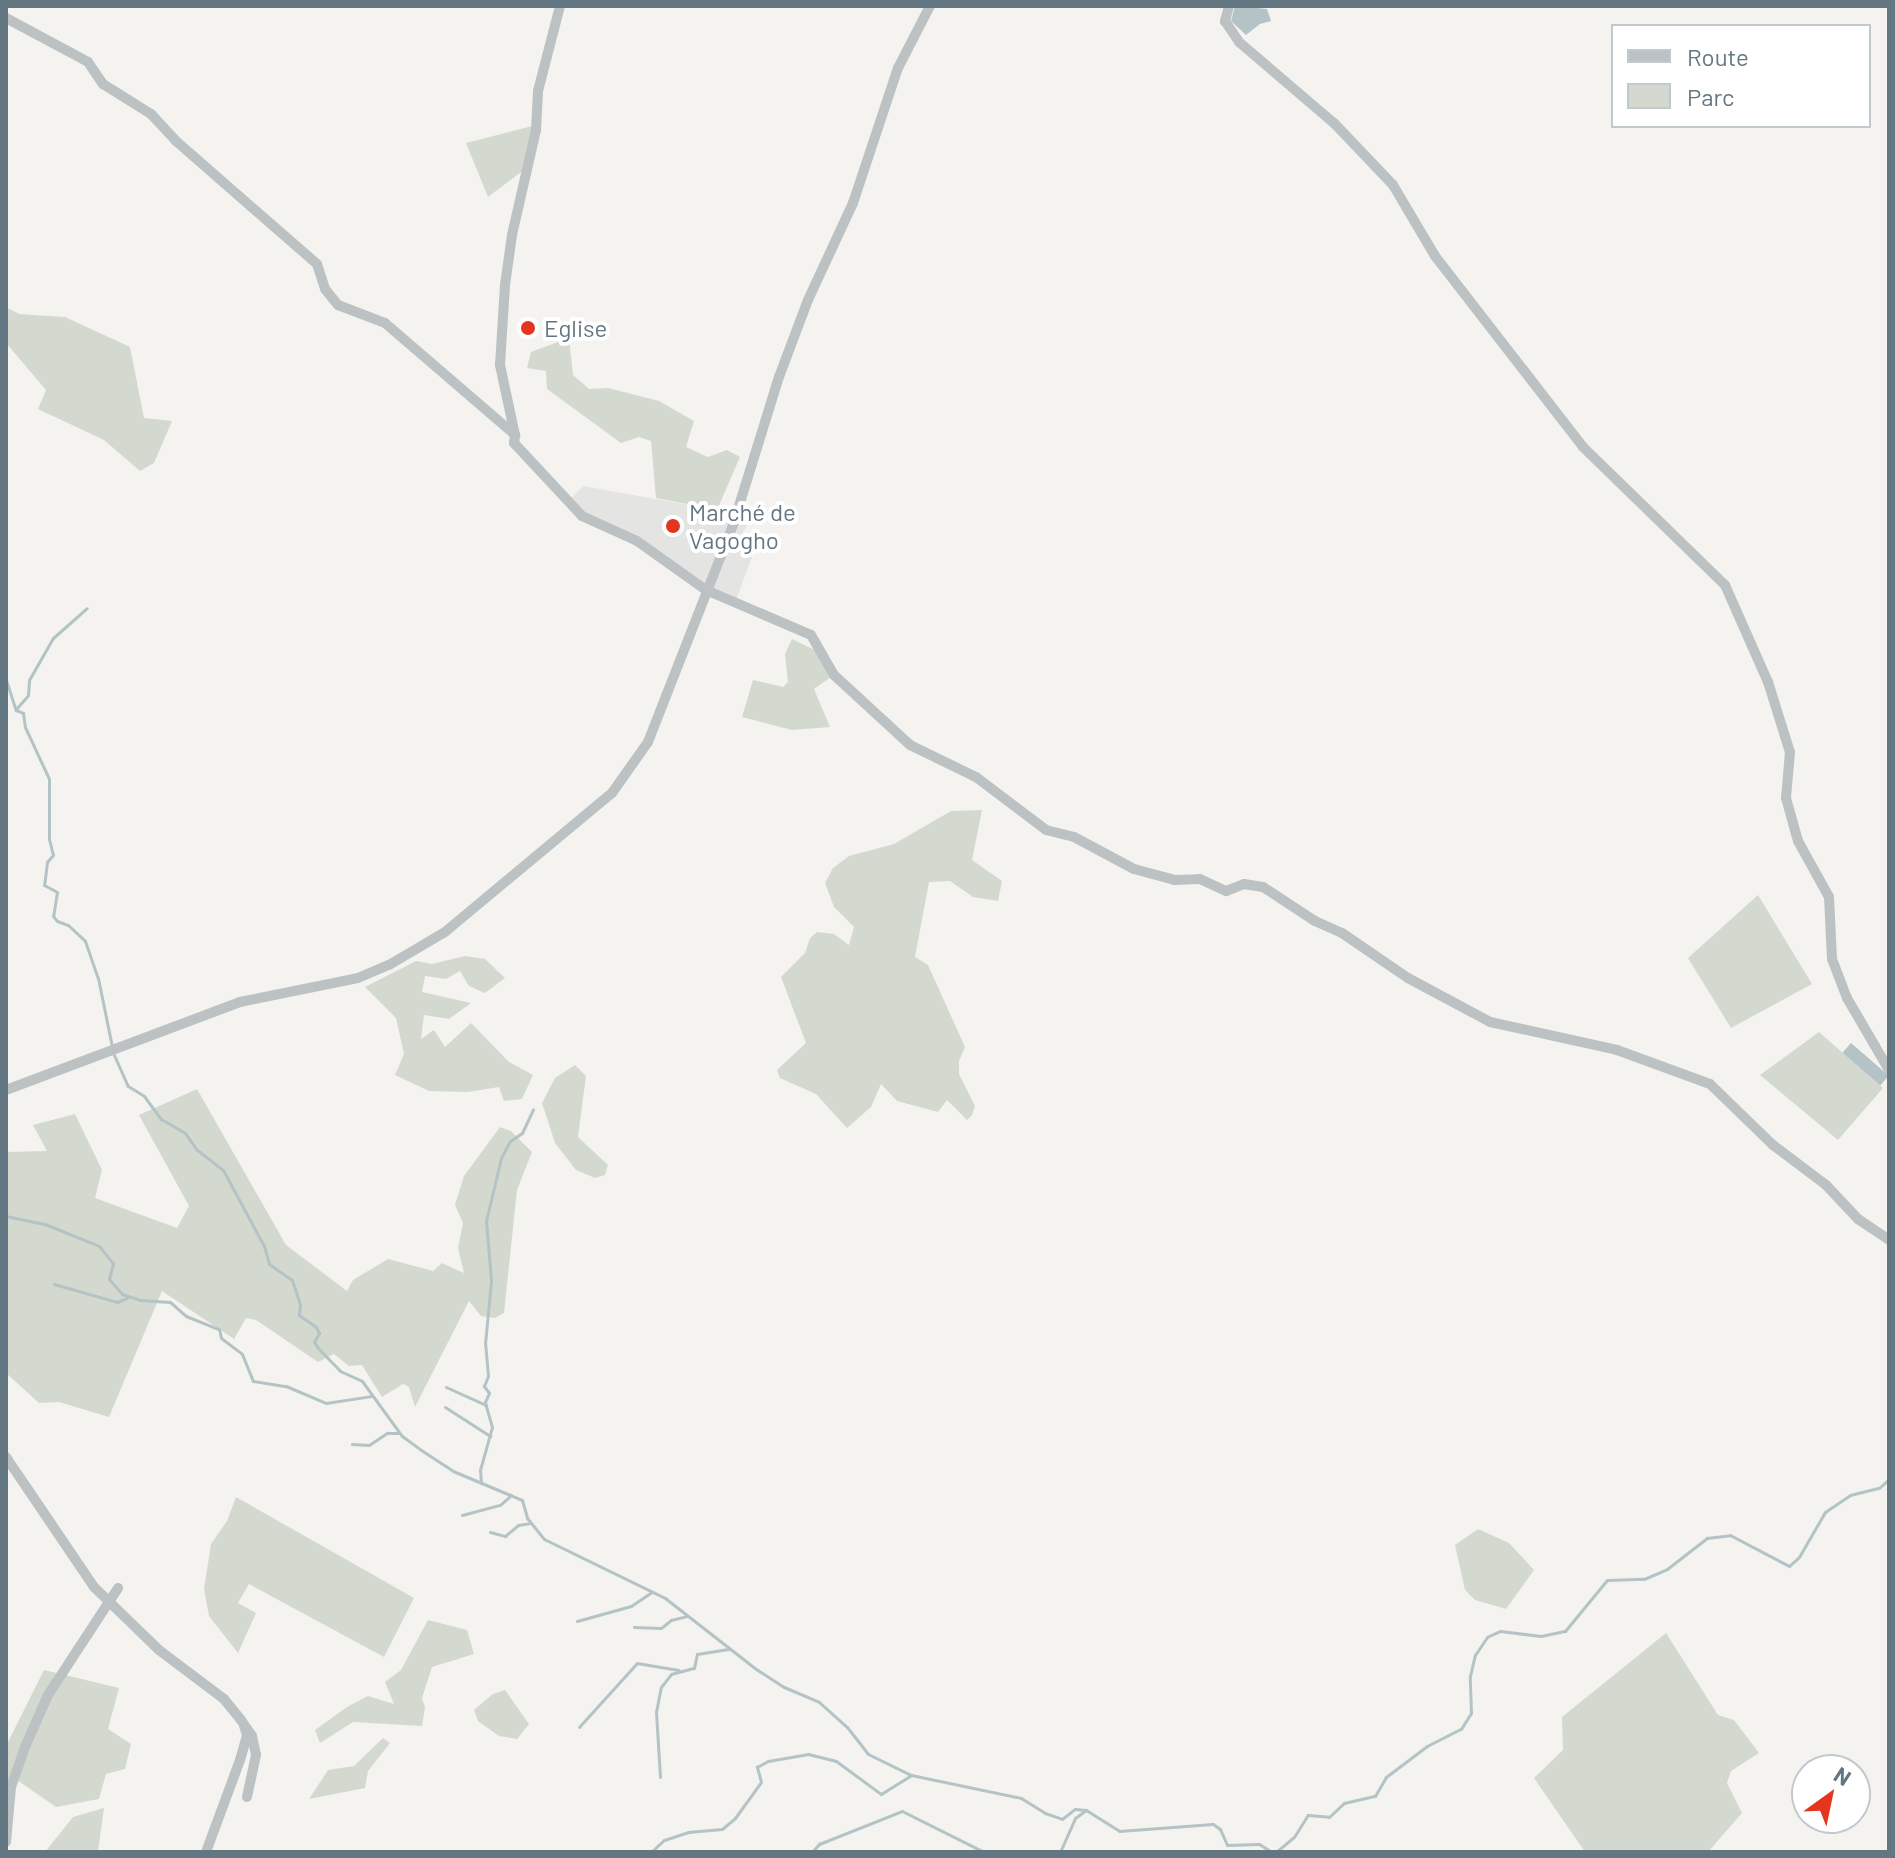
<!DOCTYPE html>
<html>
<head>
<meta charset="utf-8">
<style>
  body { margin:0 }
  #map { position:relative; width:1895px; height:1858px; overflow:hidden; background:#f4f3ef; font-family:Barlow,sans-serif }
  div>[style] { position:absolute }
  [style*='--x'] { left:calc(var(--x)*1px); top:calc(var(--y)*1px); width:calc(var(--w)*1px); rotate:calc(var(--a)*1deg) }
  .built>* { inset:0; background:#e4e5e3 }
  .green>* { inset:0; background:#d4d9cf }
  .water>* { inset:0; background:#b4c3c6; transform-origin:0 0 }
  .stream>* { height:3px; margin:-1.5px; padding:0 1.5px; transform-origin:1.5px; border-radius:1.5px; background:#b4c3c6 }
  .minor>* { height:10px; margin:-5px; padding:0 5px; transform-origin:5px; border-radius:5px; background:#bcc2c4 }
  .dots>* { width:22px; height:22px; translate:-50% -50%; box-sizing:border-box; border:4px solid #fff; border-radius:50% }
  span { translate:-50% -50%; white-space:nowrap; text-align:center; line-height:1.15; -webkit-text-stroke:8px #fff; paint-order:stroke }
  .poi-label { font-size:24px; color:#627781 }
  .left { translate:0 -50%; text-align:left }
  .frame { position:absolute; inset:0; border:8px solid #627781; pointer-events:none }
  .legend { position:absolute; left:1611px; top:24px; width:260px; height:104px; box-sizing:border-box; background:#fff; border:2px solid #c0c9cd; margin:0; padding:10px 14px; list-style:none; font-size:24px; color:#627781 }
  .legend li { display:flex; align-items:center; gap:16px; height:40px }
  .legend b { width:40px; border:2px solid #c0c9cd }
  .north { position:absolute; left:1791px; top:1754px; width:80px; height:80px; box-sizing:border-box; background:#fff; border:2px solid #c0c9cd; border-radius:50%; rotate:33deg; font-size:22px; font-weight:700; line-height:32px; text-align:center; color:#627781 }
  .north::after { content:''; display:block; margin:auto; width:28px; height:36px; background:#e4351f; clip-path:polygon(50% 0,100% 100%,50% 72%,0 100%) }
</style>
</head>
<body>
<div id="map">
  <div class="built">
    <div style="clip-path:polygon(583px 486px,717px 510px,738px 508px,734px 521px,747px 526px,742px 534px,757px 543px,735px 603px,566px 503px)"></div>
  </div>
  <div class="green">
    <div style="clip-path:polygon(536px 125px,529px 166px,488px 197px,466px 143px)"></div>
    <div style="clip-path:polygon(6px 307px,19px 314px,65px 317px,130px 347px,144px 418px,172px 421px,154px 463px,140px 471px,104px 440px,38px 409px,46px 390px,6px 343px)"></div>
    <div style="clip-path:polygon(569px 338px,573px 375px,589px 389px,608px 388px,659px 401px,694px 421px,686px 447px,708px 457px,727px 450px,740px 457px,717px 510px,656px 498px,651px 441px,639px 437px,621px 443px,547px 389px,546px 371px,527px 368px,531px 352px)"></div>
    <div style="clip-path:polygon(792px 639px,821px 653px,834px 675px,814px 689px,830px 727px,792px 730px,742px 717px,753px 680px,783px 687px,788px 682px,785px 654px)"></div>
    <div style="clip-path:polygon(982px 810px,972px 860px,1002px 881px,998px 901px,973px 897px,950px 881px,929px 882px,915px 957px,928px 965px,965px 1047px,959px 1061px,959px 1074px,975px 1106px,972px 1115px,967px 1120px,947px 1100px,938px 1112px,897px 1101px,881px 1084px,871px 1107px,847px 1128px,816px 1094px,780px 1078px,777px 1070px,806px 1043px,781px 977px,805px 953px,810px 938px,817px 932px,834px 934px,849px 945px,854px 927px,834px 907px,825px 883px,833px 868px,849px 856px,894px 844px,951px 811px)"></div>
    <div style="clip-path:polygon(1758px 895px,1812px 984px,1731px 1028px,1688px 958px)"></div>
    <div style="clip-path:polygon(465px 956px,485px 959px,505px 978px,485px 993px,469px 986px,460px 971px,446px 979px,425px 976px,422px 992px,471px 1003px,449px 1019px,424px 1015px,421px 1039px,434px 1030px,445px 1047px,471px 1023px,509px 1062px,533px 1075px,522px 1099px,504px 1101px,499px 1087px,468px 1092px,429px 1091px,395px 1075px,404px 1054px,396px 1018px,365px 987px,416px 961px,432px 964px)"></div>
    <div style="clip-path:polygon(1819px 1032px,1883px 1088px,1838px 1140px,1760px 1075px)"></div>
    <div style="clip-path:polygon(575px 1065px,586px 1076px,578px 1137px,608px 1165px,605px 1175px,595px 1178px,576px 1170px,555px 1143px,542px 1103px,555px 1078px)"></div>
    <div style="clip-path:polygon(197px 1089px,286px 1245px,347px 1291px,353px 1280px,388px 1259px,433px 1271px,442px 1263px,464px 1273px,458px 1248px,463px 1223px,455px 1205px,464px 1176px,500px 1127px,511px 1131px,532px 1152px,517px 1190px,504px 1313px,495px 1318px,481px 1316px,469px 1301px,415px 1407px,409px 1387px,403px 1384px,382px 1397px,362px 1365px,349px 1366px,334px 1354px,318px 1362px,256px 1320px,246px 1318px,234px 1339px,162px 1291px,109px 1417px,59px 1402px,39px 1403px,6px 1373px,6px 1152px,47px 1151px,33px 1125px,75px 1114px,102px 1170px,95px 1198px,177px 1228px,189px 1206px,139px 1115px)"></div>
    <div style="clip-path:polygon(236px 1497px,414px 1598px,384px 1657px,249px 1584px,238px 1603px,256px 1613px,238px 1653px,209px 1616px,204px 1589px,211px 1544px,227px 1521px)"></div>
    <div style="clip-path:polygon(1478px 1529px,1509px 1543px,1534px 1570px,1506px 1609px,1475px 1600px,1465px 1590px,1455px 1545px)"></div>
    <div style="clip-path:polygon(428px 1620px,467px 1630px,474px 1654px,432px 1667px,422px 1698px,425px 1707px,422px 1726px,353px 1722px,320px 1743px,315px 1730px,347px 1707px,368px 1696px,394px 1704px,385px 1682px,401px 1670px)"></div>
    <div style="clip-path:polygon(1666px 1633px,1718px 1715px,1734px 1720px,1759px 1753px,1731px 1771px,1727px 1783px,1742px 1813px,1708px 1852px,1585px 1852px,1534px 1778px,1563px 1750px,1562px 1717px)"></div>
    <div style="clip-path:polygon(44px 1670px,119px 1688px,108px 1729px,131px 1744px,125px 1769px,106px 1774px,99px 1799px,56px 1807px,14px 1778px,6px 1842px,6px 1746px)"></div>
    <div style="clip-path:polygon(505px 1690px,529px 1724px,517px 1739px,499px 1736px,478px 1721px,474px 1710px,493px 1694px)"></div>
    <div style="clip-path:polygon(383px 1738px,390px 1743px,368px 1771px,365px 1788px,309px 1799px,328px 1770px,354px 1766px)"></div>
    <div style="clip-path:polygon(104px 1808px,98px 1852px,45px 1852px,73px 1817px)"></div>
  </div>
  <div class="water">
    <div style="clip-path:polygon(1235px 6px,1267px 9px,1271px 21px,1260px 24px,1246px 35px,1231px 21px)"></div>
    <div style="left:1851px;top:1043px;width:50px;height:13px;rotate:41deg"></div>
  </div>
  <div class="stream">
    <div style="--x:6;--y:680;--w:32;--a:72"></div>
    <div style="--x:16;--y:710;--w:8;--a:23"></div>
    <div style="--x:23;--y:713;--w:14;--a:82"></div>
    <div style="--x:25;--y:727;--w:57;--a:65.2"></div>
    <div style="--x:49;--y:779;--w:60;--a:90"></div>
    <div style="--x:49;--y:839;--w:16;--a:76"></div>
    <div style="--x:53;--y:855;--w:9;--a:131"></div>
    <div style="--x:47;--y:862;--w:23;--a:97"></div>
    <div style="--x:44;--y:885;--w:15;--a:28"></div>
    <div style="--x:57;--y:892;--w:24;--a:99"></div>
    <div style="--x:53;--y:916;--w:6;--a:51"></div>
    <div style="--x:57;--y:921;--w:12;--a:20"></div>
    <div style="--x:68;--y:925;--w:23;--a:43"></div>
    <div style="--x:85;--y:941;--w:39;--a:71"></div>
    <div style="--x:98;--y:978;--w:70;--a:78.5"></div>
    <div style="--x:16;--y:709;--w:18;--a:-49"></div>
    <div style="--x:28;--y:695;--w:15;--a:-86"></div>
    <div style="--x:29;--y:680;--w:48;--a:-60.3"></div>
    <div style="--x:53;--y:638;--w:45;--a:-41.4"></div>
    <div style="--x:114;--y:1055;--w:34;--a:66"></div>
    <div style="--x:128;--y:1086;--w:19;--a:32"></div>
    <div style="--x:144;--y:1096;--w:29;--a:54"></div>
    <div style="--x:161;--y:1119;--w:28;--a:30"></div>
    <div style="--x:185;--y:1133;--w:19;--a:55"></div>
    <div style="--x:196;--y:1149;--w:34;--a:38"></div>
    <div style="--x:223;--y:1170;--w:86;--a:61.7"></div>
    <div style="--x:264;--y:1246;--w:19;--a:74"></div>
    <div style="--x:269;--y:1264;--w:28;--a:35"></div>
    <div style="--x:292;--y:1280;--w:26;--a:72"></div>
    <div style="--x:300;--y:1305;--w:10;--a:96"></div>
    <div style="--x:299;--y:1315;--w:21;--a:35"></div>
    <div style="--x:316;--y:1327;--w:7;--a:63"></div>
    <div style="--x:319;--y:1333;--w:10;--a:119"></div>
    <div style="--x:314;--y:1342;--w:7;--a:56"></div>
    <div style="--x:318;--y:1348;--w:32;--a:46"></div>
    <div style="--x:340;--y:1371;--w:24;--a:24"></div>
    <div style="--x:362;--y:1381;--w:68;--a:54"></div>
    <div style="--x:402;--y:1436;--w:24;--a:36"></div>
    <div style="--x:421;--y:1450;--w:38;--a:33"></div>
    <div style="--x:453;--y:1471;--w:75;--a:22.8"></div>
    <div style="--x:522;--y:1500;--w:19;--a:74"></div>
    <div style="--x:527;--y:1518;--w:27;--a:51"></div>
    <div style="--x:544;--y:1539;--w:135;--a:26"></div>
    <div style="--x:665;--y:1598;--w:115;--a:38"></div>
    <div style="--x:756;--y:1669;--w:33;--a:33"></div>
    <div style="--x:784;--y:1687;--w:38;--a:23"></div>
    <div style="--x:819;--y:1702;--w:38;--a:42"></div>
    <div style="--x:847;--y:1727;--w:34;--a:52"></div>
    <div style="--x:868;--y:1754;--w:48;--a:26"></div>
    <div style="--x:911;--y:1775;--w:112;--a:11.8"></div>
    <div style="--x:1021;--y:1798;--w:28;--a:32"></div>
    <div style="--x:1045;--y:1813;--w:18;--a:19"></div>
    <div style="--x:1062;--y:1819;--w:16;--a:-38"></div>
    <div style="--x:1075;--y:1809;--w:11;--a:5"></div>
    <div style="--x:1086;--y:1810;--w:39;--a:32"></div>
    <div style="--x:1119;--y:1831;--w:94;--a:-4.3"></div>
    <div style="--x:1213;--y:1824;--w:9;--a:36"></div>
    <div style="--x:1220;--y:1829;--w:17;--a:66"></div>
    <div style="--x:1227;--y:1845;--w:32;--a:-2"></div>
    <div style="--x:1259;--y:1844;--w:15;--a:32"></div>
    <div style="--x:6;--y:1216;--w:40;--a:12"></div>
    <div style="--x:45;--y:1224;--w:58;--a:22.2"></div>
    <div style="--x:99;--y:1246;--w:22;--a:51"></div>
    <div style="--x:113;--y:1263;--w:16;--a:104"></div>
    <div style="--x:109;--y:1279;--w:20;--a:49"></div>
    <div style="--x:122;--y:1294;--w:19;--a:18"></div>
    <div style="--x:140;--y:1300;--w:30;--a:4"></div>
    <div style="--x:170;--y:1302;--w:21;--a:41"></div>
    <div style="--x:186;--y:1316;--w:35;--a:22"></div>
    <div style="--x:219;--y:1329;--w:9;--a:77"></div>
    <div style="--x:221;--y:1338;--w:26;--a:37"></div>
    <div style="--x:242;--y:1354;--w:29;--a:68"></div>
    <div style="--x:253;--y:1381;--w:33;--a:9"></div>
    <div style="--x:286;--y:1386;--w:43;--a:23"></div>
    <div style="--x:326;--y:1403;--w:47;--a:-8.7"></div>
    <div style="--x:54;--y:1284;--w:66;--a:15.9"></div>
    <div style="--x:117;--y:1302;--w:11;--a:-22"></div>
    <div style="--x:446;--y:1387;--w:44;--a:24.2"></div>
    <div style="--x:445;--y:1407;--w:54;--a:32.8"></div>
    <div style="--x:352;--y:1444;--w:17;--a:3"></div>
    <div style="--x:369;--y:1445;--w:22;--a:-34"></div>
    <div style="--x:387;--y:1433;--w:11;--a:0"></div>
    <div style="--x:481;--y:1483;--w:13;--a:-94"></div>
    <div style="--x:480;--y:1470;--w:45;--a:-74.4"></div>
    <div style="--x:492;--y:1427;--w:26;--a:-106"></div>
    <div style="--x:485;--y:1402;--w:10;--a:-66"></div>
    <div style="--x:489;--y:1393;--w:9;--a:-126"></div>
    <div style="--x:484;--y:1386;--w:11;--a:-68"></div>
    <div style="--x:488;--y:1376;--w:32;--a:-95"></div>
    <div style="--x:485;--y:1344;--w:64;--a:-84.6"></div>
    <div style="--x:491;--y:1280;--w:59;--a:-94.8"></div>
    <div style="--x:486;--y:1221;--w:65;--a:-76.6"></div>
    <div style="--x:501;--y:1158;--w:19;--a:-62"></div>
    <div style="--x:510;--y:1141;--w:14;--a:-34"></div>
    <div style="--x:522;--y:1133;--w:26;--a:-65"></div>
    <div style="--x:462;--y:1515;--w:39;--a:-15"></div>
    <div style="--x:500;--y:1505;--w:15;--a:-42"></div>
    <div style="--x:490;--y:1532;--w:16;--a:15"></div>
    <div style="--x:505;--y:1536;--w:17;--a:-40"></div>
    <div style="--x:518;--y:1525;--w:12;--a:-9"></div>
    <div style="--x:577;--y:1621;--w:56;--a:-15.5"></div>
    <div style="--x:631;--y:1606;--w:25;--a:-34"></div>
    <div style="--x:634;--y:1627;--w:27;--a:2"></div>
    <div style="--x:661;--y:1628;--w:13;--a:-39"></div>
    <div style="--x:671;--y:1620;--w:16;--a:-14"></div>
    <div style="--x:579;--y:1727;--w:86;--a:-47.8"></div>
    <div style="--x:637;--y:1663;--w:42;--a:9.7"></div>
    <div style="--x:660;--y:1777;--w:65;--a:-93.5"></div>
    <div style="--x:656;--y:1712;--w:25;--a:-79"></div>
    <div style="--x:661;--y:1687;--w:16;--a:-52"></div>
    <div style="--x:671;--y:1674;--w:24;--a:-15"></div>
    <div style="--x:694;--y:1668;--w:14;--a:-78"></div>
    <div style="--x:697;--y:1654;--w:33;--a:-9"></div>
    <div style="--x:651;--y:1852;--w:18;--a:-43"></div>
    <div style="--x:664;--y:1840;--w:25;--a:-18"></div>
    <div style="--x:688;--y:1832;--w:34;--a:-5"></div>
    <div style="--x:722;--y:1829;--w:17;--a:-40"></div>
    <div style="--x:735;--y:1818;--w:44;--a:-54.2"></div>
    <div style="--x:761;--y:1782;--w:16;--a:-105"></div>
    <div style="--x:757;--y:1767;--w:13;--a:-29"></div>
    <div style="--x:768;--y:1761;--w:41;--a:-9.9"></div>
    <div style="--x:808;--y:1754;--w:29;--a:14"></div>
    <div style="--x:836;--y:1761;--w:56;--a:36.3"></div>
    <div style="--x:881;--y:1794;--w:36;--a:-32"></div>
    <div style="--x:812;--y:1852;--w:11;--a:-49"></div>
    <div style="--x:819;--y:1844;--w:89;--a:-21.7"></div>
    <div style="--x:902;--y:1811;--w:92;--a:26.6"></div>
    <div style="--x:1060;--y:1852;--w:37;--a:-66"></div>
    <div style="--x:1075;--y:1818;--w:14;--a:-36"></div>
    <div style="--x:1276;--y:1852;--w:23;--a:-40"></div>
    <div style="--x:1294;--y:1837;--w:26;--a:-58"></div>
    <div style="--x:1308;--y:1815;--w:21;--a:5"></div>
    <div style="--x:1329;--y:1817;--w:21;--a:-43"></div>
    <div style="--x:1344;--y:1803;--w:32;--a:-13"></div>
    <div style="--x:1375;--y:1796;--w:22;--a:-60"></div>
    <div style="--x:1386;--y:1777;--w:51;--a:-37.1"></div>
    <div style="--x:1427;--y:1746;--w:38;--a:-27"></div>
    <div style="--x:1461;--y:1729;--w:19;--a:-58"></div>
    <div style="--x:1471;--y:1713;--w:37;--a:-92"></div>
    <div style="--x:1470;--y:1676;--w:22;--a:-77"></div>
    <div style="--x:1475;--y:1655;--w:22;--a:-56"></div>
    <div style="--x:1487;--y:1637;--w:14;--a:-25"></div>
    <div style="--x:1500;--y:1631;--w:41;--a:7"></div>
    <div style="--x:1541;--y:1636;--w:25;--a:-12"></div>
    <div style="--x:1565;--y:1631;--w:66;--a:-50.5"></div>
    <div style="--x:1607;--y:1580;--w:37;--a:-2"></div>
    <div style="--x:1644;--y:1579;--w:25;--a:-23"></div>
    <div style="--x:1667;--y:1569;--w:51;--a:-37.8"></div>
    <div style="--x:1707;--y:1538;--w:23;--a:-7"></div>
    <div style="--x:1730;--y:1535;--w:67;--a:27.7"></div>
    <div style="--x:1789;--y:1566;--w:13;--a:-42"></div>
    <div style="--x:1799;--y:1557;--w:52;--a:-60"></div>
    <div style="--x:1825;--y:1512;--w:30;--a:-34"></div>
    <div style="--x:1850;--y:1495;--w:30;--a:-14"></div>
    <div style="--x:1879;--y:1488;--w:13;--a:-42"></div>
  </div>
  <div class="minor">
    <div style="--x:1229;--y:6;--w:16;--a:105"></div>
    <div style="--x:1225;--y:21;--w:25;--a:56"></div>
    <div style="--x:1239;--y:42;--w:125;--a:40.5"></div>
    <div style="--x:1334;--y:123;--w:86;--a:46.4"></div>
    <div style="--x:1393;--y:185;--w:82;--a:59.4"></div>
    <div style="--x:1435;--y:256;--w:242;--a:52.2"></div>
    <div style="--x:1583;--y:447;--w:198;--a:44.2"></div>
    <div style="--x:1725;--y:585;--w:106;--a:66.1"></div>
    <div style="--x:1768;--y:682;--w:73;--a:72.6"></div>
    <div style="--x:1790;--y:752;--w:46;--a:95"></div>
    <div style="--x:1786;--y:798;--w:45;--a:74.4"></div>
    <div style="--x:1798;--y:841;--w:64;--a:61"></div>
    <div style="--x:1829;--y:897;--w:62;--a:87.2"></div>
    <div style="--x:1832;--y:959;--w:42;--a:69"></div>
    <div style="--x:1847;--y:998;--w:83;--a:59.7"></div>
    <div style="--x:6;--y:18;--w:93;--a:28.2"></div>
    <div style="--x:88;--y:62;--w:27;--a:56"></div>
    <div style="--x:103;--y:84;--w:57;--a:32"></div>
    <div style="--x:151;--y:114;--w:37;--a:47"></div>
    <div style="--x:176;--y:141;--w:187;--a:41.1"></div>
    <div style="--x:317;--y:264;--w:26;--a:72"></div>
    <div style="--x:325;--y:289;--w:21;--a:51"></div>
    <div style="--x:338;--y:305;--w:50;--a:21"></div>
    <div style="--x:385;--y:323;--w:172;--a:40.7"></div>
    <div style="--x:515;--y:435;--w:8;--a:97"></div>
    <div style="--x:514;--y:443;--w:100;--a:47"></div>
    <div style="--x:582;--y:516;--w:60;--a:24.4"></div>
    <div style="--x:637;--y:541;--w:85;--a:35.4"></div>
    <div style="--x:706;--y:590;--w:114;--a:23.2"></div>
    <div style="--x:811;--y:635;--w:46;--a:60.1"></div>
    <div style="--x:834;--y:675;--w:103;--a:42.6"></div>
    <div style="--x:910;--y:745;--w:73;--a:25.9"></div>
    <div style="--x:976;--y:777;--w:88;--a:37.1"></div>
    <div style="--x:1046;--y:830;--w:29;--a:14"></div>
    <div style="--x:1074;--y:837;--w:68;--a:28.1"></div>
    <div style="--x:1134;--y:869;--w:42;--a:15"></div>
    <div style="--x:1175;--y:880;--w:25;--a:-2"></div>
    <div style="--x:1200;--y:879;--w:29;--a:25"></div>
    <div style="--x:1226;--y:891;--w:19;--a:-21"></div>
    <div style="--x:1244;--y:884;--w:19;--a:9"></div>
    <div style="--x:1263;--y:887;--w:62;--a:33.2"></div>
    <div style="--x:1315;--y:921;--w:30;--a:24"></div>
    <div style="--x:1342;--y:933;--w:80;--a:34.3"></div>
    <div style="--x:1408;--y:978;--w:93;--a:28.2"></div>
    <div style="--x:1490;--y:1022;--w:130;--a:12.4"></div>
    <div style="--x:1617;--y:1050;--w:99;--a:20.1"></div>
    <div style="--x:1710;--y:1084;--w:88;--a:44.1"></div>
    <div style="--x:1773;--y:1145;--w:66;--a:37"></div>
    <div style="--x:1826;--y:1185;--w:47;--a:46.7"></div>
    <div style="--x:1858;--y:1219;--w:37;--a:34"></div>
    <div style="--x:515;--y:435;--w:72;--a:-102.1"></div>
    <div style="--x:500;--y:365;--w:80;--a:-86.4"></div>
    <div style="--x:505;--y:285;--w:50;--a:-82"></div>
    <div style="--x:512;--y:235;--w:108;--a:-77.1"></div>
    <div style="--x:536;--y:130;--w:39;--a:-87"></div>
    <div style="--x:538;--y:91;--w:88;--a:-75.5"></div>
    <div style="--x:6;--y:1090;--w:250;--a:-20.6"></div>
    <div style="--x:240;--y:1002;--w:120;--a:-11.5"></div>
    <div style="--x:358;--y:978;--w:34;--a:-23"></div>
    <div style="--x:389;--y:965;--w:65;--a:-30.5"></div>
    <div style="--x:445;--y:932;--w:217;--a:-39.8"></div>
    <div style="--x:612;--y:793;--w:62;--a:-54.8"></div>
    <div style="--x:648;--y:742;--w:236;--a:-68.6"></div>
    <div style="--x:734;--y:522;--w:152;--a:-72.8"></div>
    <div style="--x:779;--y:377;--w:82;--a:-69.4"></div>
    <div style="--x:808;--y:300;--w:107;--a:-65.1"></div>
    <div style="--x:853;--y:203;--w:142;--a:-71.6"></div>
    <div style="--x:898;--y:68;--w:70;--a:-62.7"></div>
    <div style="--x:6;--y:1457;--w:157;--a:55.9"></div>
    <div style="--x:94;--y:1587;--w:91;--a:44.1"></div>
    <div style="--x:159;--y:1650;--w:81;--a:37"></div>
    <div style="--x:224;--y:1699;--w:27;--a:51"></div>
    <div style="--x:241;--y:1720;--w:19;--a:55"></div>
    <div style="--x:252;--y:1736;--w:19;--a:78"></div>
    <div style="--x:256;--y:1755;--w:43;--a:102.1"></div>
    <div style="--x:6;--y:1842;--w:55;--a:-84.8"></div>
    <div style="--x:11;--y:1787;--w:42;--a:-70.7"></div>
    <div style="--x:25;--y:1747;--w:57;--a:-66.1"></div>
    <div style="--x:48;--y:1695;--w:128;--a:-56.8"></div>
    <div style="--x:206;--y:1852;--w:98;--a:-69.7"></div>
    <div style="--x:240;--y:1760;--w:26;--a:-74"></div>
    <div style="--x:247;--y:1735;--w:9;--a:-108"></div>
  </div>
  <div class="dots">
    <div style="left:528px;top:328px;background:#e4351f"></div>
    <div style="left:673px;top:526px;background:#e4351f"></div>
  </div>
  <div class="poi-label">
    <span class="left" style="left:544px;top:328px">Eglise</span>
    <span class="left" style="left:689px;top:526px">Marché de<br>Vagogho</span>
  </div>
  <div class="frame"></div>
  <ul class="legend">
  <li><b style="height:10px;background:#bcc2c4"></b>Route</li>
  <li><b style="height:22px;background:#d4d9cf"></b>Parc</li>
  </ul>
  <div class="north">N</div>
</div>
</body>
</html>
